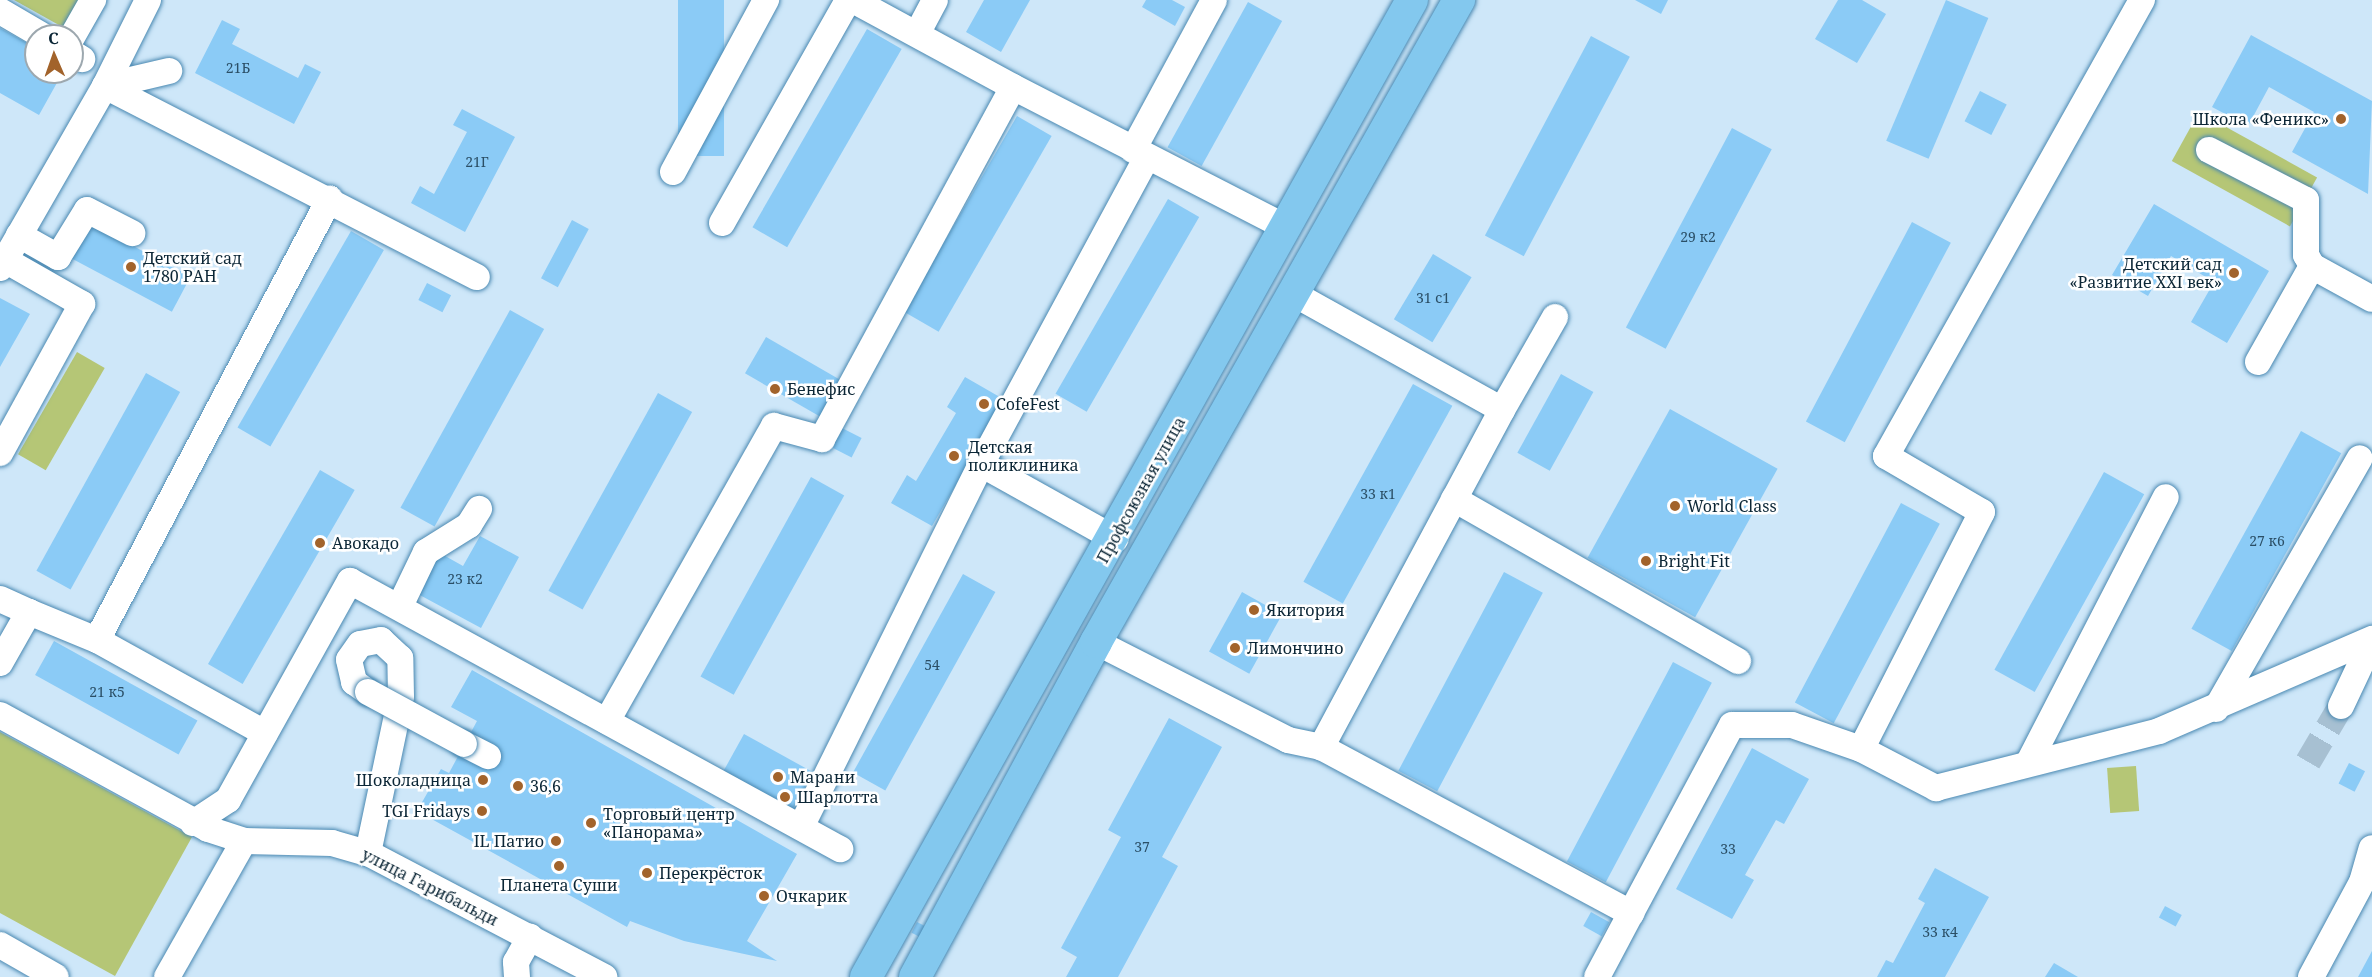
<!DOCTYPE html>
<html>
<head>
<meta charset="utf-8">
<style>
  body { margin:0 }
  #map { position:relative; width:2372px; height:977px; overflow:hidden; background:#cee7f9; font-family:"Noto Serif",serif }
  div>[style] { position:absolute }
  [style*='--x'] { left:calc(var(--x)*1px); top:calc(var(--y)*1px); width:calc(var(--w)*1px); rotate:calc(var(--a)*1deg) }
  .green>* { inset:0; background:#b5c676; transform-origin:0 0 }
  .building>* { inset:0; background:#8bcbf6; transform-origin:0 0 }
  .minor-tunnel>* { height:26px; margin-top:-13px; transform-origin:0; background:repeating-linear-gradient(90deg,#a7c0d2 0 26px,transparent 0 39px) }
  .roads { filter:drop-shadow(0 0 2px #4988b1) drop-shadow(0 0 2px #4988b1) }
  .minor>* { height:26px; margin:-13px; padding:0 13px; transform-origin:13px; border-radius:13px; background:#fff }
  .major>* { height:32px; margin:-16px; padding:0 16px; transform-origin:16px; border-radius:16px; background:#83c8ee }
  .bridges { filter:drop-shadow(0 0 2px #4988b1) drop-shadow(0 0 2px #4988b1) }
  .minor-bridge>* { height:26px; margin:-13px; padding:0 13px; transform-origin:13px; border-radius:13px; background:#fff }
  .dots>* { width:16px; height:16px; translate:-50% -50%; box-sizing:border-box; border:3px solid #fff; border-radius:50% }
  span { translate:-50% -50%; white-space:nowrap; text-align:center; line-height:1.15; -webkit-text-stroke:5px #fff; paint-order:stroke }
  .number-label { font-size:14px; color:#2b4f66 }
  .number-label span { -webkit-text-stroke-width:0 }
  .poi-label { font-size:16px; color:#0b2636 }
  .right { translate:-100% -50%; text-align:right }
  .left { translate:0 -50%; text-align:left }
  .street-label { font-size:16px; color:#0b2636 }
  .north { position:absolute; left:24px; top:24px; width:60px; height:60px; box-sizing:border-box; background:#fff; border:2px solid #9da8af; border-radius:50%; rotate:358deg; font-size:16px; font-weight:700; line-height:24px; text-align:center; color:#0b2636 }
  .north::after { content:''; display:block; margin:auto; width:21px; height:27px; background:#a2632b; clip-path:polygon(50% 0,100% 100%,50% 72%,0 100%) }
</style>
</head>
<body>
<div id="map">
  <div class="green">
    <div style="clip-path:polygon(14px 0,80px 0,66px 29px)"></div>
    <div style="left:2199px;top:112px;width:135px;height:56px;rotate:29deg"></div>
    <div style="left:77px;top:352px;width:32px;height:118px;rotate:30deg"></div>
    <div style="clip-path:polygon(0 732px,192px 837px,115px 976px,0 913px)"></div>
    <div style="left:2136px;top:766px;width:45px;height:29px;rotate:86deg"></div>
  </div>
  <div class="building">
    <div style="left:678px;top:0;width:46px;height:156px"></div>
    <div style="clip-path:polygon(984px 0,1030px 0,1001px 52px,966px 32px)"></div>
    <div style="clip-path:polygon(1146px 0,1172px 0,1185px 7px,1175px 26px,1142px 7px)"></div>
    <div style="clip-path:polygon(1635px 0,1668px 0,1661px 14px)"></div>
    <div style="clip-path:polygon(1838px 0,1862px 0,1886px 14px,1857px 63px,1815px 39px)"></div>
    <div style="left:1946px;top:0;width:46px;height:153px;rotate:23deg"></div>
    <div style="left:1248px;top:2px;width:39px;height:166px;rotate:29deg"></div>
    <div style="clip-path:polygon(222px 20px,240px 29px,232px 44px,298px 78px,305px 64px,321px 72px,294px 124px,195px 73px)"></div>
    <div style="clip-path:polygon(0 28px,36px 48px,36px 72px,63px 72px,39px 115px,0 93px)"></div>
    <div style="left:867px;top:29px;width:40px;height:229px;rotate:30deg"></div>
    <div style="clip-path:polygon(2251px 35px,2372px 101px,2368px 194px,2292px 152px,2314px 112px,2269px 87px,2248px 126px,2212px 107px)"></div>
    <div style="left:1591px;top:36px;width:44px;height:226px;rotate:28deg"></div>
    <div style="left:1980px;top:91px;width:30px;height:34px;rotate:27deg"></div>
    <div style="clip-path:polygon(462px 109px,515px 137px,465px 232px,411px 203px,420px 186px,434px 194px,467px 132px,453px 125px)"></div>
    <div style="left:1017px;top:116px;width:40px;height:226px;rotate:30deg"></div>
    <div style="left:1732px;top:128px;width:45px;height:226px;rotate:28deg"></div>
    <div style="left:1168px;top:199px;width:36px;height:225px;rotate:30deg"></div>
    <div style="clip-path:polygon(2154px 204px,2269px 271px,2227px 343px,2191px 322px,2214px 282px,2171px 256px,2148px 296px,2112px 275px)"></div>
    <div style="left:572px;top:220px;width:19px;height:66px;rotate:28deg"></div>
    <div style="left:1912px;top:222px;width:44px;height:226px;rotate:28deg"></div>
    <div style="left:90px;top:223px;width:114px;height:40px;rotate:28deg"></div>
    <div style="left:351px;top:231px;width:38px;height:227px;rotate:30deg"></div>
    <div style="left:1433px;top:254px;width:45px;height:76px;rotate:31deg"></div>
    <div style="left:427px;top:283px;width:27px;height:19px;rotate:27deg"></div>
    <div style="clip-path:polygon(0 298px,30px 314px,0 367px)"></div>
    <div style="left:510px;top:310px;width:39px;height:226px;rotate:29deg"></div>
    <div style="left:766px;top:337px;width:87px;height:42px;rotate:30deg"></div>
    <div style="left:146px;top:373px;width:39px;height:226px;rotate:29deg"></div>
    <div style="left:1561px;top:374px;width:37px;height:90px;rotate:29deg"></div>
    <div style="clip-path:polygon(965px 377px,1005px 400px,932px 526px,891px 503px,907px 475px,916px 481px,956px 413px,947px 407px)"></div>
    <div style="left:1413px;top:384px;width:45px;height:226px;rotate:29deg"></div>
    <div style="left:658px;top:393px;width:39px;height:226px;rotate:29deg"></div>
    <div style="left:1670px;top:409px;width:123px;height:170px;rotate:29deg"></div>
    <div style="left:842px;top:428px;width:22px;height:22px;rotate:27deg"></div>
    <div style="left:2301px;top:431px;width:46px;height:226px;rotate:29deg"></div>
    <div style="left:320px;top:470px;width:40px;height:224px;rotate:30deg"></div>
    <div style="left:2104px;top:472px;width:46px;height:226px;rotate:29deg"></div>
    <div style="left:811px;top:477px;width:38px;height:228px;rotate:29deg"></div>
    <div style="left:1901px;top:503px;width:44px;height:226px;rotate:28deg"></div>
    <div style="clip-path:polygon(480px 536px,519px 557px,481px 628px,416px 593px,438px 552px,463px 566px)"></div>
    <div style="left:1504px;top:572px;width:44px;height:225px;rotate:28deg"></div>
    <div style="left:963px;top:574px;width:37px;height:227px;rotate:29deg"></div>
    <div style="left:1242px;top:592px;width:46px;height:68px;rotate:29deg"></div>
    <div style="left:54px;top:641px;width:164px;height:39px;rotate:29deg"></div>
    <div style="left:1673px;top:662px;width:44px;height:226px;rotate:28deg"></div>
    <div style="clip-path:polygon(472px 670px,797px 854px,747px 941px,777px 961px,684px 941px,630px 921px,627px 927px,417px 811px,441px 769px,449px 773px,477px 721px,451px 707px)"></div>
    <div style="clip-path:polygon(1169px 718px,1222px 747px,1162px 857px,1178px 866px,1118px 977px,1066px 977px,1077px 957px,1061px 948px,1121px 837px,1108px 830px)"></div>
    <div style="left:744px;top:734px;width:79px;height:43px;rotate:29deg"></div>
    <div style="clip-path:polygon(1752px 748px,1809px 779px,1784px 824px,1776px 820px,1745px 875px,1754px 880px,1732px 919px,1676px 889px)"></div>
    <div style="left:2349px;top:763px;width:18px;height:23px;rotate:27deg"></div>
    <div style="clip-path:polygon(1935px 868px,1989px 897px,1945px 977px,1877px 977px,1886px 960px,1893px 963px,1925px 903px,1918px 899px)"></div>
    <div style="left:2165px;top:906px;width:19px;height:13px;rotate:28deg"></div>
    <div style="left:1591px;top:912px;width:21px;height:16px;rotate:29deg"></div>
    <div style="left:917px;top:922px;width:11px;height:12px;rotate:27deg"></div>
    <div style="clip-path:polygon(2372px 951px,2372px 977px,2358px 977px)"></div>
    <div style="clip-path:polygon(2054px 963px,2078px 977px,2045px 977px)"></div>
  </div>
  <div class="minor-tunnel">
    <div style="--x:2308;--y:762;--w:65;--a:-59.5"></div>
  </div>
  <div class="roads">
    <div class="minor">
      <div style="--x:853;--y:0;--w:182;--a:28.5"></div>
      <div style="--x:2142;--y:0;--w:523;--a:119.31"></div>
      <div style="--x:1886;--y:456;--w:111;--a:30.3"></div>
      <div style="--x:1982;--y:512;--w:266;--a:117"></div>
      <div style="--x:1861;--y:749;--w:85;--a:27.5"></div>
      <div style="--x:1936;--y:788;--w:230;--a:-14.3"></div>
      <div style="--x:2159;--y:731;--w:232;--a:-23.4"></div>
      <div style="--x:0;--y:11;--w:50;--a:30.2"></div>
      <div style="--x:917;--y:34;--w:38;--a:-62"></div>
      <div style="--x:72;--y:37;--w:43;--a:-60.4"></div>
      <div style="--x:72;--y:53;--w:12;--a:31"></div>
      <div style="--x:105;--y:86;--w:96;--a:-63.4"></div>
      <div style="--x:105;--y:86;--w:66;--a:-13.2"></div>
      <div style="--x:1133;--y:150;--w:170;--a:-61.6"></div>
      <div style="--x:2209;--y:150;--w:109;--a:27.3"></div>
      <div style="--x:2306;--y:200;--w:55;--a:90"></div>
      <div style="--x:2306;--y:255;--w:13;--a:61"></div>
      <div style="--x:2312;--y:266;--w:68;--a:28.8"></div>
      <div style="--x:673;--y:172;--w:196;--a:-61.6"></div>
      <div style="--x:722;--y:223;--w:256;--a:-60.5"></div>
      <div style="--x:19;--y:235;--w:45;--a:29.4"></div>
      <div style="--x:58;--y:257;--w:55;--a:-58.3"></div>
      <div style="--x:87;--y:210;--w:51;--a:27.1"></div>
      <div style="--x:0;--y:258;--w:5;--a:22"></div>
      <div style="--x:5;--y:260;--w:201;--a:-60.1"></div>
      <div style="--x:105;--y:86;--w:418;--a:27.2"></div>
      <div style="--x:0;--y:268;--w:9;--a:-58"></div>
      <div style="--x:5;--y:260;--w:89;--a:29.7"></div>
      <div style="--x:82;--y:304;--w:170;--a:118.8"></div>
      <div style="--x:1294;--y:294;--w:238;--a:29.1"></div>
      <div style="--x:1502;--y:410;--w:383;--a:118.2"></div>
      <div style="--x:2258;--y:362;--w:110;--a:-60.6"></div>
      <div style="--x:1502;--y:410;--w:107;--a:-60.3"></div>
      <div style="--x:981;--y:464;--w:154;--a:29.2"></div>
      <div style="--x:1454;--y:499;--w:327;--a:29.7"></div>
      <div style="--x:0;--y:599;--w:32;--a:24"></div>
      <div style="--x:400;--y:606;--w:60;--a:-64.3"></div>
      <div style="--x:426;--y:552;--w:51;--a:-32.1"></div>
      <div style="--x:469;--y:525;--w:19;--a:-58"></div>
      <div style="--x:97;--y:640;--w:499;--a:-62.2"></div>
      <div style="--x:1096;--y:642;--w:216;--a:27"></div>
      <div style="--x:1288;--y:740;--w:34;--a:12"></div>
      <div style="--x:1321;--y:747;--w:352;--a:28.2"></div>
      <div style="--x:1631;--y:913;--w:72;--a:118"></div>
      <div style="--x:0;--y:663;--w:59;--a:-60.4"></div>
      <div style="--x:29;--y:612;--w:74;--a:22.4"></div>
      <div style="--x:97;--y:640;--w:192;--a:29"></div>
      <div style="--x:2341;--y:706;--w:73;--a:-64.8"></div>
      <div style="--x:2216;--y:709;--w:289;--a:-60.2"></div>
      <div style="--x:0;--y:715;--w:237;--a:28.7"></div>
      <div style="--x:208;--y:829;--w:38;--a:18"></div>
      <div style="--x:244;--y:841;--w:88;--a:1.3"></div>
      <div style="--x:332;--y:843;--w:37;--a:16"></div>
      <div style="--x:368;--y:853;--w:267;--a:27.7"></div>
      <div style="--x:607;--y:721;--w:339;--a:-60.5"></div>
      <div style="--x:774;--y:426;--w:50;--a:15.2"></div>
      <div style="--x:822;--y:439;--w:400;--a:-61.5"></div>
      <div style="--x:1013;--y:87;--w:306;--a:27.2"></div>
      <div style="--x:464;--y:744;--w:27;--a:27"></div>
      <div style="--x:2029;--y:762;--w:298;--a:-62.7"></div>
      <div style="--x:193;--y:823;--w:42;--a:-33.3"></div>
      <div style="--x:228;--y:800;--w:251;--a:-60.9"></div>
      <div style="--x:350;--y:581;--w:559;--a:28.68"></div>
      <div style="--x:801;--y:827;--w:405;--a:-63.6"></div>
      <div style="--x:981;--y:464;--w:349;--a:-61.6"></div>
      <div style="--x:368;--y:853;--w:159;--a:-78.1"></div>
      <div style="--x:401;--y:697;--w:39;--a:-91"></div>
      <div style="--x:400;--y:658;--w:26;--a:-137"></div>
      <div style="--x:381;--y:640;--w:21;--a:169"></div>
      <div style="--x:360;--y:644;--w:19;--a:125"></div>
      <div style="--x:349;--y:660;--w:23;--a:77"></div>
      <div style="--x:354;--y:682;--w:17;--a:36"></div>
      <div style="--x:1631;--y:913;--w:213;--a:-61.8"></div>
      <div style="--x:1732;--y:725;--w:60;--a:0"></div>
      <div style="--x:1792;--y:725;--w:73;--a:19.2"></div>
      <div style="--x:0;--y:945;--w:64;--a:29.7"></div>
      <div style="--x:167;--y:977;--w:156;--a:-60.5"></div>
      <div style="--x:517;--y:977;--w:15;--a:-94"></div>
      <div style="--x:516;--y:962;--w:29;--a:-61"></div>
      <div style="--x:2311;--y:977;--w:108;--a:-61.8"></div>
      <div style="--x:2362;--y:882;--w:35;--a:-74"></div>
    </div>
    <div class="major">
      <div style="--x:866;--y:977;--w:1119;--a:-60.8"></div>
      <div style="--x:915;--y:977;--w:381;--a:-61.6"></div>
      <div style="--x:1096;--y:642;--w:738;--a:-60.52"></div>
    </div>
  </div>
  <div class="bridges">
    <div class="minor-bridge">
      <div style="--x:368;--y:692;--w:109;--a:28.4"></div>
    </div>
  </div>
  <div class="dots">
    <div style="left:2341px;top:119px;background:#a2632b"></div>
    <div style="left:131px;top:267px;background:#a2632b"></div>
    <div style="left:2234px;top:273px;background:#a2632b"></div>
    <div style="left:775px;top:389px;background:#a2632b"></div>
    <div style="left:984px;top:404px;background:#a2632b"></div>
    <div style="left:954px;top:456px;background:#a2632b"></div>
    <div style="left:1675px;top:506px;background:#a2632b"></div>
    <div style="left:320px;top:543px;background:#a2632b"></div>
    <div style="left:1646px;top:561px;background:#a2632b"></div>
    <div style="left:1254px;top:610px;background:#a2632b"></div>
    <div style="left:1235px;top:648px;background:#a2632b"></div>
    <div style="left:778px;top:777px;background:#a2632b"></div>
    <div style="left:483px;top:780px;background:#a2632b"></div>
    <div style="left:518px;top:786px;background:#a2632b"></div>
    <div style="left:785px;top:797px;background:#a2632b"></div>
    <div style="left:482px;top:811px;background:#a2632b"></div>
    <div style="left:591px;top:823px;background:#a2632b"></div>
    <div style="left:556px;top:841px;background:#a2632b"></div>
    <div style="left:559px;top:866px;background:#a2632b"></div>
    <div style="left:647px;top:873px;background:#a2632b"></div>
    <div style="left:764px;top:896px;background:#a2632b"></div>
  </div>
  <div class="number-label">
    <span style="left:238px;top:68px">21Б</span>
    <span style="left:477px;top:162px">21Г</span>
    <span style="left:1698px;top:237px">29 к2</span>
    <span style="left:1433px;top:298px">31 с1</span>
    <span style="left:1378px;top:494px">33 к1</span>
    <span style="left:2267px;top:541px">27 к6</span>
    <span style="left:465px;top:579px">23 к2</span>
    <span style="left:932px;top:665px">54</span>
    <span style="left:107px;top:692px">21 к5</span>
    <span style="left:1142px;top:847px">37</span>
    <span style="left:1728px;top:849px">33</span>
    <span style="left:1940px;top:932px">33 к4</span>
  </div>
  <div class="poi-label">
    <span class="right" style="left:2329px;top:119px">Школа «Феникс»</span>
    <span class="left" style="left:143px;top:267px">Детский сад<br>1780 РАН</span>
    <span class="right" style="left:2222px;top:273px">Детский сад<br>«Развитие XXI век»</span>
    <span class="left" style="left:787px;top:389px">Бенефис</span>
    <span class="left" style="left:996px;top:404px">CofeFest</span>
    <span class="left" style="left:968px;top:456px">Детская<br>поликлиника</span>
    <span class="left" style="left:1687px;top:506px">World Class</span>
    <span class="left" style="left:332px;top:543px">Авокадо</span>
    <span class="left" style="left:1658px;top:561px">Bright Fit</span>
    <span class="left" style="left:1266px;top:610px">Якитория</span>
    <span class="left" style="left:1247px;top:648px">Лимончино</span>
    <span class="left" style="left:790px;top:777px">Марани</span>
    <span class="right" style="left:471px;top:780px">Шоколадница</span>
    <span class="left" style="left:530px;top:786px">36,6</span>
    <span class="left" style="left:797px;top:797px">Шарлотта</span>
    <span class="right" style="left:470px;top:811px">TGI Fridays</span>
    <span class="left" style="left:603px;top:823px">Торговый центр<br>«Панорама»</span>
    <span class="right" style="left:544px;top:841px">IL Патио</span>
    <span class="left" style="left:659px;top:873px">Перекрёсток</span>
    <span style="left:559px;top:885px">Планета Суши</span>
    <span class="left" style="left:776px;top:896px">Очкарик</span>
  </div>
  <div class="street-label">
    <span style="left:1141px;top:490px;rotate:-61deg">Профсоюзная улица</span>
    <span style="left:430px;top:887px;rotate:27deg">улица Гарибальди</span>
  </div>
  <div class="north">С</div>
</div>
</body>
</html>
